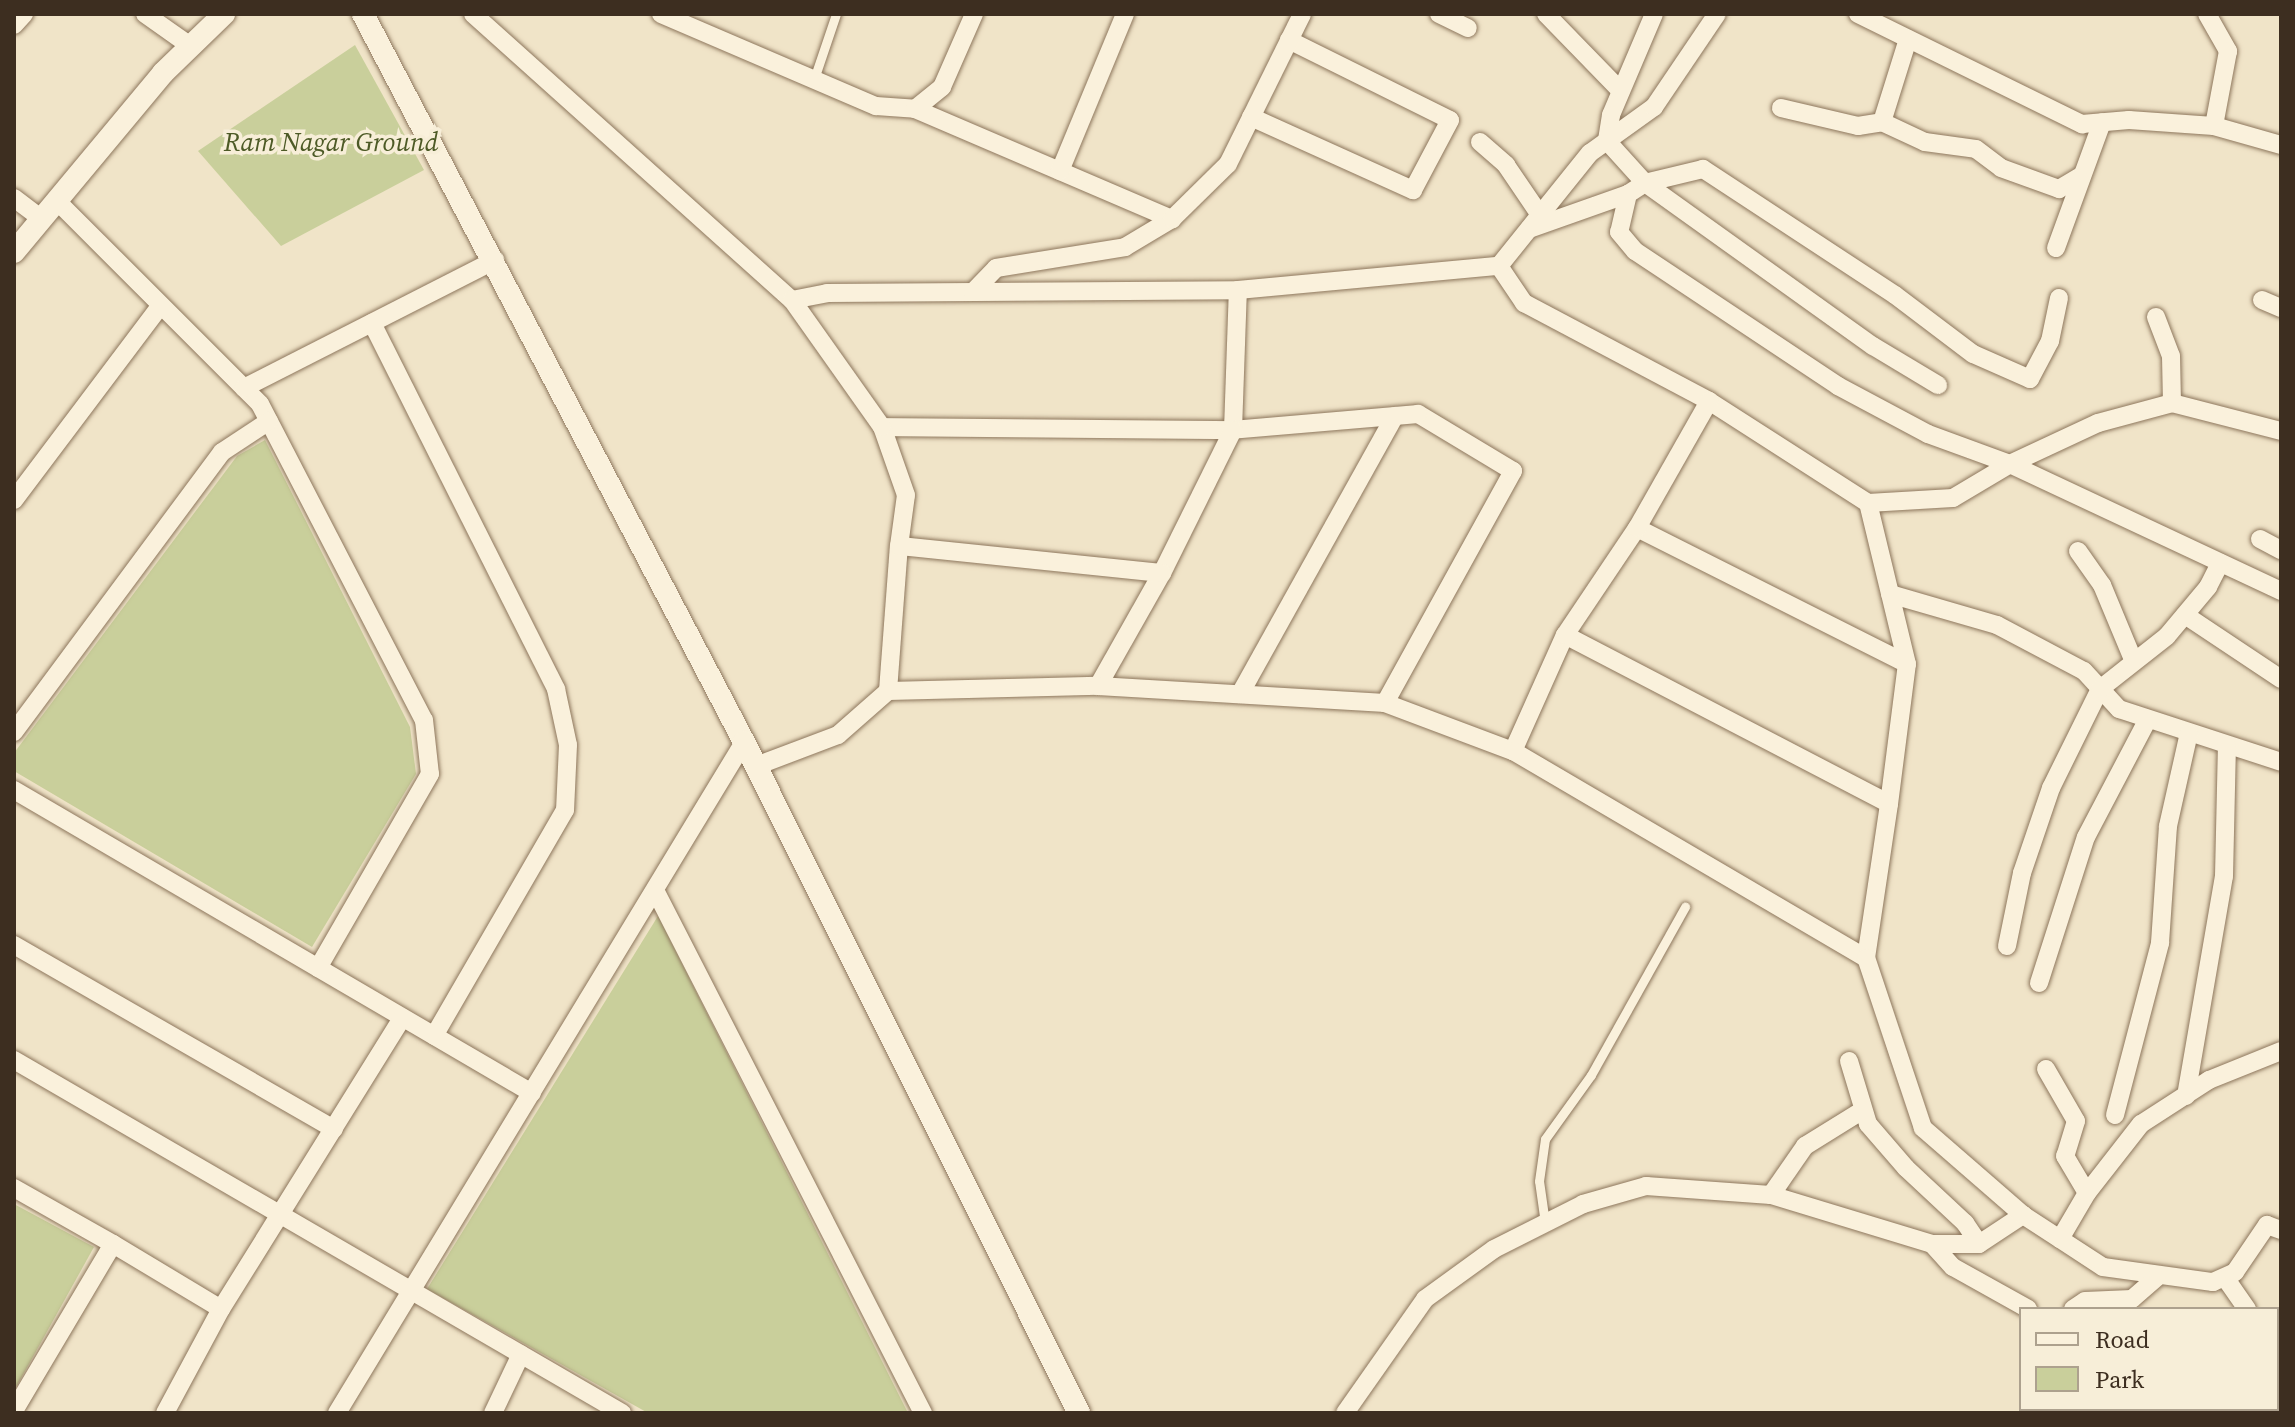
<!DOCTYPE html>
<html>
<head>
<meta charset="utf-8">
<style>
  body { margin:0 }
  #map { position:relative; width:2295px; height:1427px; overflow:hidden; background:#f0e4c8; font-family:"Source Serif 4",serif }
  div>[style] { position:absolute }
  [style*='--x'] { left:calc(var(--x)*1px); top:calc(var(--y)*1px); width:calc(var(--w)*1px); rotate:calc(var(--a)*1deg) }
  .green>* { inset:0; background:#c9cf9b }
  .roads { filter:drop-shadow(0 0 2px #8d765c) drop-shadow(0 0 2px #8d765c) }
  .service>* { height:9px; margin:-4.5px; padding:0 4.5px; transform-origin:4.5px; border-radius:4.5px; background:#faf1dc }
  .minor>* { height:18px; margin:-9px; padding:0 9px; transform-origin:9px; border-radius:9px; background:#faf1dc }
  .tertiary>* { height:22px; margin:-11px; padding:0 11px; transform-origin:11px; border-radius:11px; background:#faf1dc }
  span { translate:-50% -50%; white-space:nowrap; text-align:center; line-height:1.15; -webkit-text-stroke:7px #f7eed8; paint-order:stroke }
  .park-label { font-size:26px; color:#4d5a26; font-style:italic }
  .frame { position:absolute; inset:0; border:16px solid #3d2e20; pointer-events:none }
  .legend { position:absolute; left:2019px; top:1307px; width:260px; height:104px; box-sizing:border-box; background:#f7eed8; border:2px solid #ada18e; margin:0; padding:10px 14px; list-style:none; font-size:24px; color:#3d2e20 }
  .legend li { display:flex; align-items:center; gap:16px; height:40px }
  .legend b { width:40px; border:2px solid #ada18e }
</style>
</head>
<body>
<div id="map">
  <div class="green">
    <div style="clip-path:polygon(355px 45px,424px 170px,281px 246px,198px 151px)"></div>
    <div style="clip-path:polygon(265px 440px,410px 727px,416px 774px,312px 947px,14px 771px,14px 753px,237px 456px)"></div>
    <div style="clip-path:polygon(658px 916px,908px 1413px,648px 1413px,427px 1289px)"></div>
    <div style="clip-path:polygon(14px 1204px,94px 1247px,14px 1391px)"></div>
  </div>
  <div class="roads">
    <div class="service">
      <div style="--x:814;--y:79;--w:69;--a:-71.3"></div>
      <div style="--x:1545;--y:1223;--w:42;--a:-98.1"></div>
      <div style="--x:1539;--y:1181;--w:42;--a:-81.9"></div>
      <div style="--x:1545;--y:1139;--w:79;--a:-54.3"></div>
      <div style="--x:1591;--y:1075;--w:193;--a:-60.8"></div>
    </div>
    <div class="minor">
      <div style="--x:145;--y:14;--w:57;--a:35.1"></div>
      <div style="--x:473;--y:14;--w:428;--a:41.9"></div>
      <div style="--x:792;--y:300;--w:36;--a:-11"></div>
      <div style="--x:827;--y:293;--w:411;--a:-0.4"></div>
      <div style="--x:1238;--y:290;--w:262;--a:-5.3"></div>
      <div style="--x:1499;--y:266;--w:45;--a:56"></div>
      <div style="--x:1524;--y:303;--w:209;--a:27.9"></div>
      <div style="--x:1709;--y:401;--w:189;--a:32.7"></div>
      <div style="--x:1868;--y:503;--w:85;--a:-3.4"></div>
      <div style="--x:1953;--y:498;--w:66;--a:-30.8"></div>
      <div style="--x:2010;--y:464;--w:299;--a:25.1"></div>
      <div style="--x:661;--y:14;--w:234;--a:23.2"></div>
      <div style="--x:876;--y:106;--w:39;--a:4"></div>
      <div style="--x:915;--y:109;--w:35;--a:-39"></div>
      <div style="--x:942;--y:87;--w:80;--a:-66.3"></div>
      <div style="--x:1439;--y:14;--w:32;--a:26"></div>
      <div style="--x:1546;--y:14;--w:107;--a:45.8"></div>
      <div style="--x:1654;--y:14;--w:110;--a:113.1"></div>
      <div style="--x:1611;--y:115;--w:26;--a:99"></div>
      <div style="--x:1607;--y:141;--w:57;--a:47.9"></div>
      <div style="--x:1645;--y:183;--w:280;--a:35.6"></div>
      <div style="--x:1873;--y:346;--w:76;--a:31"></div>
      <div style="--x:1858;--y:14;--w:250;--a:26.2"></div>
      <div style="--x:2082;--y:124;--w:47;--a:-4.9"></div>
      <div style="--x:2129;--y:120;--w:85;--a:4"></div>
      <div style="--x:2214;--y:126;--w:70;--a:15.8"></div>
      <div style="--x:2207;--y:14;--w:43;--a:60.4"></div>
      <div style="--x:2228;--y:51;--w:76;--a:100.6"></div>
      <div style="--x:14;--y:25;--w:15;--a:-48"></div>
      <div style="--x:1908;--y:39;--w:87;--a:107.4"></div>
      <div style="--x:1882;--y:122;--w:47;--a:24.9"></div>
      <div style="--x:1925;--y:142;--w:51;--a:7.8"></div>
      <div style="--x:1976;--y:149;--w:31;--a:37"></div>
      <div style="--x:2001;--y:168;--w:62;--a:19.9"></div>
      <div style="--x:2059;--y:189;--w:27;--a:-31"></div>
      <div style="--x:1781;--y:108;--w:79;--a:13.2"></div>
      <div style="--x:1858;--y:126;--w:24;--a:-9"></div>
      <div style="--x:915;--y:109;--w:280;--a:23.2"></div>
      <div style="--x:1251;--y:117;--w:178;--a:24.3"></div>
      <div style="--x:1413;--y:190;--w:79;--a:-62.1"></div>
      <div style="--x:1450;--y:120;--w:180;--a:-153.6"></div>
      <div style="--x:1480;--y:142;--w:35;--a:41"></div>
      <div style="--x:1506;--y:165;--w:60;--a:55.8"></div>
      <div style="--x:1060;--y:171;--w:170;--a:-67.5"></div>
      <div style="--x:14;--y:198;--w:35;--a:37"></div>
      <div style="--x:57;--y:201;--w:287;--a:45"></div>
      <div style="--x:260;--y:404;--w:356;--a:62.6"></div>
      <div style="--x:424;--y:720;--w:54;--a:83.7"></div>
      <div style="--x:430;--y:774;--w:224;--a:120"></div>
      <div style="--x:1529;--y:229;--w:105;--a:-19.5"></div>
      <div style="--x:2056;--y:248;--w:134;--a:-69.9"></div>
      <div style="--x:1499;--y:266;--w:145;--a:-51.2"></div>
      <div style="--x:1590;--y:153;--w:79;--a:-35.7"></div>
      <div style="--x:1654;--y:107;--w:112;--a:-55.9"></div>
      <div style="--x:973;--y:292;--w:33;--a:-46"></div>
      <div style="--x:996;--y:268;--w:131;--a:-9.2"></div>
      <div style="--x:1125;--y:247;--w:55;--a:-30.8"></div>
      <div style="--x:1172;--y:219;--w:78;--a:-44.5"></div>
      <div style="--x:1228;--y:164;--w:167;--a:-63.7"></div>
      <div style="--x:2059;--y:298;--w:44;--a:101.8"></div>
      <div style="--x:2050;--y:341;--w:43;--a:117.8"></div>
      <div style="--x:2030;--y:379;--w:62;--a:-156.3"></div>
      <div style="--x:1973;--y:354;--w:98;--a:-142.9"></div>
      <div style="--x:1895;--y:295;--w:230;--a:-146.7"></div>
      <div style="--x:1703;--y:169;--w:60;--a:166.4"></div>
      <div style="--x:1645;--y:183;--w:20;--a:147"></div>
      <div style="--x:1628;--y:194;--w:39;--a:103"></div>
      <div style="--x:1619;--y:232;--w:25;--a:50"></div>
      <div style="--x:1635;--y:251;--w:244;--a:33.6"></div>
      <div style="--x:1838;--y:386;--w:102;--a:28.1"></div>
      <div style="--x:1928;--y:434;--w:87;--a:20.1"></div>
      <div style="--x:2010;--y:464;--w:97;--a:-25"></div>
      <div style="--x:2098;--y:423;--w:77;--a:-15.1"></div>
      <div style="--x:2172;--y:403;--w:113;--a:14.4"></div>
      <div style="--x:2262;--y:300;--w:21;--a:23"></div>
      <div style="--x:2156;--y:317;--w:42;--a:69"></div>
      <div style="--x:2171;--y:356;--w:47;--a:88.8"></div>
      <div style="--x:372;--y:323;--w:410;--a:63.3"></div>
      <div style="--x:556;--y:689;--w:57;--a:77.9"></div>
      <div style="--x:568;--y:745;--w:65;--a:92.6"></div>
      <div style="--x:565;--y:810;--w:261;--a:120.1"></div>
      <div style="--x:244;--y:388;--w:282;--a:-27"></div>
      <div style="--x:882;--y:427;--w:351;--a:0.5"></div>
      <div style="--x:1233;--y:430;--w:140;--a:-88"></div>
      <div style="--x:14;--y:500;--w:244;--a:-53"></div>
      <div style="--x:1637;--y:528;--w:302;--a:26.7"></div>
      <div style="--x:2260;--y:539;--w:24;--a:28"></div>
      <div style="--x:2078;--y:551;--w:42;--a:54.8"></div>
      <div style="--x:2102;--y:585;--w:83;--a:67.4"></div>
      <div style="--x:1890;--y:594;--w:111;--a:16.2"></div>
      <div style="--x:1997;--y:625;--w:98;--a:27.9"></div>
      <div style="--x:2084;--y:671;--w:52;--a:47.4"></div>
      <div style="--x:2119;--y:709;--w:170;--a:18.1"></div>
      <div style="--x:2185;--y:615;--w:115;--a:33.7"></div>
      <div style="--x:1565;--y:635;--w:365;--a:27.5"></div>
      <div style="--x:1889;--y:804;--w:141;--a:-82.7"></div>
      <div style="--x:1907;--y:664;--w:166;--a:-103.6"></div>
      <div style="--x:1098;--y:686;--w:130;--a:-60.5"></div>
      <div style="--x:888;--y:691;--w:145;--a:-85.7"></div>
      <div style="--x:1240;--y:694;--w:318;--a:-60.9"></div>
      <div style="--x:1385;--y:703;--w:137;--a:20.6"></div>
      <div style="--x:1513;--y:751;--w:127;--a:-65.9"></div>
      <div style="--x:1565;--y:635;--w:129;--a:-56.1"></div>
      <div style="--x:1637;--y:528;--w:146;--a:-60.4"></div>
      <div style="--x:14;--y:732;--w:349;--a:-53.4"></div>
      <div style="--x:222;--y:452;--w:56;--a:-33.4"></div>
      <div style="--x:1513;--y:751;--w:409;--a:30.4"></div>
      <div style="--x:1866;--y:958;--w:156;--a:-81.5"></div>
      <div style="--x:756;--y:766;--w:88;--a:-20.7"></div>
      <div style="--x:838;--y:735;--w:67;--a:-41.3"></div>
      <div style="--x:888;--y:691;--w:210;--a:-1.4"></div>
      <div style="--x:1098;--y:686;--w:288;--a:3.4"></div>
      <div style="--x:1385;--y:703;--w:265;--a:-61.1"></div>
      <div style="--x:1513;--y:471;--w:111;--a:-149"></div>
      <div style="--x:1418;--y:414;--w:186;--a:175.1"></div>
      <div style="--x:1233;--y:430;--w:160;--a:116.4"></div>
      <div style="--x:1162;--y:573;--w:264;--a:-174.1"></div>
      <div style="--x:899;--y:546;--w:51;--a:-82.2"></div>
      <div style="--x:906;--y:495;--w:72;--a:-109.4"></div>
      <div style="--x:882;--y:427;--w:156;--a:-125.3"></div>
      <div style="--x:14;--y:790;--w:600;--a:30.33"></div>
      <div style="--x:655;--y:890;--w:588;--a:62.87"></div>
      <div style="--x:14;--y:945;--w:369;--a:29.9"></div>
      <div style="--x:2007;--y:946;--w:75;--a:-78.4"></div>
      <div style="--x:2022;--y:873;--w:90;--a:-71.2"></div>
      <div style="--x:2051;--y:788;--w:110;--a:-63.7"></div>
      <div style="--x:2100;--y:689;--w:85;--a:-38.3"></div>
      <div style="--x:2167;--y:636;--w:64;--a:-50.1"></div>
      <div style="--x:2208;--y:587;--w:27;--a:-63"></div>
      <div style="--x:2039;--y:983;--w:153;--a:-72.2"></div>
      <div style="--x:2086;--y:837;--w:133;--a:-62.3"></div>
      <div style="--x:14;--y:1060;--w:703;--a:30.14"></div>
      <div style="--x:1849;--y:1061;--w:66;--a:73.2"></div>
      <div style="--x:1868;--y:1124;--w:58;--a:49.2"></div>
      <div style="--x:1906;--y:1168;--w:81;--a:43"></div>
      <div style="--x:1965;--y:1223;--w:25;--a:56"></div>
      <div style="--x:2046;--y:1069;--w:60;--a:60"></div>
      <div style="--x:2076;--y:1121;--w:37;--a:107"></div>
      <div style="--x:2065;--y:1156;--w:43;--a:59.3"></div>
      <div style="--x:2186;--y:1096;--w:223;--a:-80.2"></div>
      <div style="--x:2224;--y:876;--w:130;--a:-88.7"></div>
      <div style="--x:2115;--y:1115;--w:178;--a:-75.3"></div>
      <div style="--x:2160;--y:943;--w:117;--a:-86.1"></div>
      <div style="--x:2168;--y:826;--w:95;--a:-77.3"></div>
      <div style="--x:14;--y:1188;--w:114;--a:29.5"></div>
      <div style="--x:113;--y:1244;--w:194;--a:120.7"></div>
      <div style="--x:1771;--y:1195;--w:60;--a:-55.2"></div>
      <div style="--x:1805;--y:1146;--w:68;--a:-31.8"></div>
      <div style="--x:2023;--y:1215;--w:44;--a:33"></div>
      <div style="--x:2060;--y:1239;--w:53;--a:-59.6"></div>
      <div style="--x:2087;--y:1193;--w:88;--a:-52"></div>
      <div style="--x:2141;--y:1124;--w:81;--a:-32.9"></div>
      <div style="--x:2209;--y:1080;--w:78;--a:-21.9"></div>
      <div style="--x:2060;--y:1239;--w:51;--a:33.1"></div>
      <div style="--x:2103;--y:1267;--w:111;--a:7.8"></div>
      <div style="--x:2213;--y:1282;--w:24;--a:-24"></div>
      <div style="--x:2235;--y:1272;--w:57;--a:-55.8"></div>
      <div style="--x:2267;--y:1225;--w:15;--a:20"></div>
      <div style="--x:113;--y:1244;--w:126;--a:31"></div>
      <div style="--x:1932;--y:1244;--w:31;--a:48"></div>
      <div style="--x:1953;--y:1267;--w:86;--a:29.2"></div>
      <div style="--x:2226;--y:1279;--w:37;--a:55"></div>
      <div style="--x:2073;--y:1309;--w:14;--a:-34"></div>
      <div style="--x:2085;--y:1301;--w:47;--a:-2.4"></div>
      <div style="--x:2132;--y:1299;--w:32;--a:-41"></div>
      <div style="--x:2277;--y:1344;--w:6;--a:45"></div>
      <div style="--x:165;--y:1413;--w:118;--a:-61.7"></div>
      <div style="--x:221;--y:1309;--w:343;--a:-58.1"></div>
      <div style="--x:337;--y:1413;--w:785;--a:-58.76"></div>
      <div style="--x:493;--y:1413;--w:65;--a:-64.6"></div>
      <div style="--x:1345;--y:1413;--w:139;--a:-54.9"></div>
      <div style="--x:1425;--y:1299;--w:85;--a:-35.9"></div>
      <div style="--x:1494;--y:1249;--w:100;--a:-26.8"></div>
      <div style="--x:1583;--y:1204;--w:66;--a:-15.9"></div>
      <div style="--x:1646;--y:1186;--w:125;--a:4.1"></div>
      <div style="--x:1771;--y:1195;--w:168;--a:16.9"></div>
      <div style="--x:1932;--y:1244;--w:47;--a:0"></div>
      <div style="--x:1979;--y:1244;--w:53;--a:-33.4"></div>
      <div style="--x:2023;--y:1215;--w:133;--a:-139"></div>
      <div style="--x:1923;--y:1128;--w:179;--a:-108.5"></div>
    </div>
    <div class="tertiary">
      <div style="--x:363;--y:14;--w:822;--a:62.37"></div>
      <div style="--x:744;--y:742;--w:750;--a:63.47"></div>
      <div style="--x:14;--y:252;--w:233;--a:-50.2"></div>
      <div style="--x:163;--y:73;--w:85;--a:-44"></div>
    </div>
  </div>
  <div class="park-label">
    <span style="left:331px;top:143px">Ram Nagar Ground</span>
  </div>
  <div class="frame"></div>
  <ul class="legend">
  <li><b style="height:10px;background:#faf1dc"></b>Road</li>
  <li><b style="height:22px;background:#c9cf9b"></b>Park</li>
  </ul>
</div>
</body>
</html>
